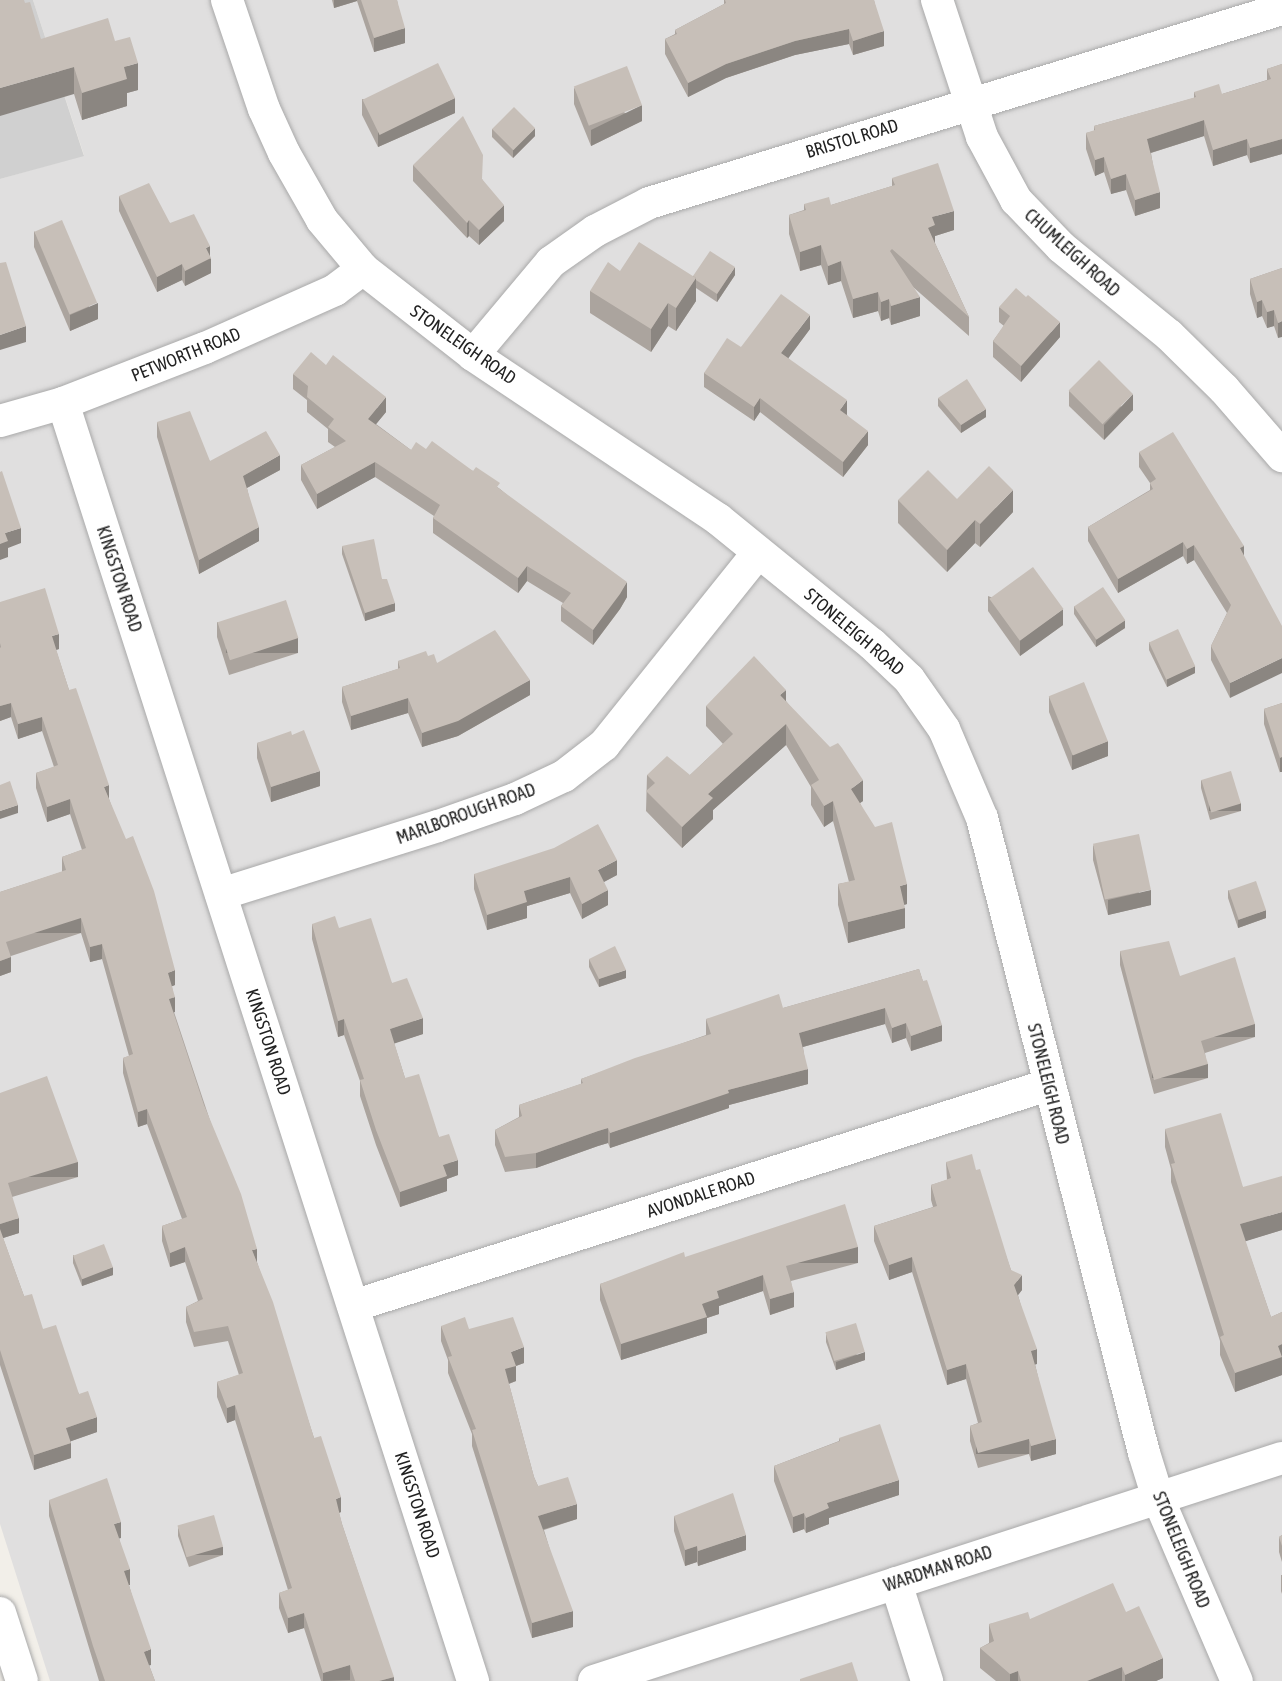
<!DOCTYPE html>
<html>
<head>
<meta charset="utf-8">
<style>
  body { margin:0 }
  #map { position:relative; width:1282px; height:1681px; overflow:hidden; background:#f2efe9; font-family:"Asap Condensed",sans-serif }
  div>[style] { position:absolute }
  [style*='--x'] { left:calc(var(--x)*1px); top:calc(var(--y)*1px); width:calc(var(--w)*1px); rotate:calc(var(--a)*1deg) }
  .residential>* { inset:0; background:#e0dfdf }
  .religious>* { inset:0; background:#d0d0d0 }
  .roads { filter:drop-shadow(0 0 2px #a9a9a9) drop-shadow(0 0 2px #a9a9a9) }
  .street>* { height:32px; margin:-16px; padding:0 16px; transform-origin:16px; border-radius:16px; background:#fff }
  .wall>* { inset:0; background:#aba49e }
  .shaded-wall>* { inset:0; background:#8b8681; transform-origin:0 0 }
  .building>* { inset:0; background:#c7bfb8; transform-origin:0 0 }
  span { translate:-50% -50%; white-space:nowrap; text-align:center; line-height:1.15; -webkit-text-stroke:4.5px #fff; paint-order:stroke }
  .street-label { font-size:18px; color:#222 }
</style>
</head>
<body>
<div id="map">
  <div class="residential">
    <div style="clip-path:polygon(33px 0,1282px 0,1282px 1681px,50px 1681px,0 1524px,0 179px,84px 155px)"></div>
  </div>
  <div class="religious">
    <div style="clip-path:polygon(0 0,33px 0,84px 156px,0 179px)"></div>
  </div>
  <div class="roads">
    <div class="street">
      <div style="--x:227;--y:0;--w:115;--a:71.3"></div>
      <div style="--x:264;--y:109;--w:48;--a:65.6"></div>
      <div style="--x:284;--y:153;--w:77;--a:60.4"></div>
      <div style="--x:322;--y:220;--w:64;--a:50.1"></div>
      <div style="--x:363;--y:269;--w:140;--a:38"></div>
      <div style="--x:473;--y:355;--w:295;--a:33.8"></div>
      <div style="--x:718;--y:519;--w:198;--a:39.1"></div>
      <div style="--x:872;--y:644;--w:51;--a:43.4"></div>
      <div style="--x:909;--y:679;--w:61;--a:55"></div>
      <div style="--x:944;--y:729;--w:97;--a:66.9"></div>
      <div style="--x:982;--y:818;--w:655;--a:75.69"></div>
      <div style="--x:1144;--y:1453;--w:47;--a:72.7"></div>
      <div style="--x:1158;--y:1498;--w:199;--a:66.7"></div>
      <div style="--x:937;--y:0;--w:144;--a:71.8"></div>
      <div style="--x:982;--y:137;--w:72;--a:61.6"></div>
      <div style="--x:1016;--y:200;--w:65;--a:46.2"></div>
      <div style="--x:1061;--y:247;--w:139;--a:39.2"></div>
      <div style="--x:1169;--y:335;--w:77;--a:44.5"></div>
      <div style="--x:1224;--y:389;--w:89;--a:49.1"></div>
      <div style="--x:473;--y:355;--w:121;--a:-50"></div>
      <div style="--x:551;--y:262;--w:54;--a:-35.2"></div>
      <div style="--x:595;--y:231;--w:61;--a:-27.4"></div>
      <div style="--x:649;--y:203;--w:662;--a:-17.04"></div>
      <div style="--x:63;--y:403;--w:1342;--a:72.21"></div>
      <div style="--x:0;--y:421;--w:66;--a:-15.9"></div>
      <div style="--x:63;--y:403;--w:152;--a:-21.2"></div>
      <div style="--x:205;--y:348;--w:142;--a:-24"></div>
      <div style="--x:335;--y:290;--w:35;--a:-37"></div>
      <div style="--x:221;--y:894;--w:227;--a:-17.4"></div>
      <div style="--x:438;--y:826;--w:82;--a:-19.3"></div>
      <div style="--x:515;--y:799;--w:54;--a:-25.1"></div>
      <div style="--x:564;--y:776;--w:51;--a:-37.8"></div>
      <div style="--x:604;--y:745;--w:246;--a:-51.3"></div>
      <div style="--x:353;--y:1306;--w:729;--a:-17.64"></div>
      <div style="--x:896;--y:1583;--w:103;--a:72.4"></div>
      <div style="--x:0;--y:1613;--w:71;--a:72.1"></div>
      <div style="--x:594;--y:1681;--w:723;--a:-17.96"></div>
    </div>
  </div>
  <div class="wall">
    <div style="clip-path:polygon(332px 0,397px 0,405px 43px,374px 52px,357px 1px,334px 8px)"></div>
    <div style="clip-path:polygon(724px 0,874px 0,884px 46px,853px 55px,849px 44px,795px 55px,726px 78px,688px 97px,665px 54px,665px 39px,675px 34px,675px 30px,724px 4px)"></div>
    <div style="clip-path:polygon(41px 39px,115px 41px,138px 90px,127px 93px,127px 106px,82px 120px,74px 94px)"></div>
    <div style="clip-path:polygon(1282px 64px,1282px 154px,1250px 163px,1247px 155px,1213px 166px,1204px 136px,1151px 153px,1160px 208px,1135px 216px,1126px 190px,1111px 194px,1104px 172px,1095px 176px,1086px 149px,1086px 133px,1094px 131px,1094px 126px,1194px 98px,1194px 92px,1222px 94px,1267px 80px,1267px 69px)"></div>
    <div style="clip-path:polygon(574px 88px,642px 121px,591px 146px,574px 104px)"></div>
    <div style="clip-path:polygon(362px 99px,455px 113px,378px 147px,362px 115px)"></div>
    <div style="clip-path:polygon(492px 129px,535px 136px,513px 158px,492px 137px)"></div>
    <div style="clip-path:polygon(413px 165px,482px 179px,504px 221px,479px 245px,469px 236px,467px 238px,413px 181px)"></div>
    <div style="clip-path:polygon(892px 178px,954px 230px,935px 236px,935px 243px,969px 317px,969px 336px,913px 287px,920px 316px,891px 325px,889px 318px,881px 321px,878px 311px,853px 318px,841px 281px,828px 285px,821px 265px,800px 271px,789px 234px,789px 215px,804px 210px,804px 204px,831px 205px,892px 186px)"></div>
    <div style="clip-path:polygon(119px 196px,170px 223px,210px 255px,211px 273px,185px 286px,182px 280px,157px 292px,119px 211px)"></div>
    <div style="clip-path:polygon(34px 231px,98px 319px,70px 331px,34px 247px)"></div>
    <div style="clip-path:polygon(1282px 268px,1278px 338px,1274px 326px,1267px 328px,1262px 316px,1257px 318px,1250px 294px,1250px 279px)"></div>
    <div style="clip-path:polygon(735px 275px,717px 302px,696px 288px,696px 301px,676px 331px,668px 326px,651px 352px,590px 313px,590px 291px,693px 276px)"></div>
    <div style="clip-path:polygon(999px 307px,1060px 337px,1021px 382px,993px 357px,993px 341px,1004px 326px,999px 322px)"></div>
    <div style="clip-path:polygon(810px 329px,788px 358px,847px 414px,847px 415px,868px 445px,843px 477px,760px 412px,754px 421px,704px 387px,704px 373px,741px 347px)"></div>
    <div style="clip-path:polygon(293px 374px,386px 412px,376px 424px,411px 450px,426px 449px,473px 471px,500px 489px,627px 597px,620px 609px,593px 645px,561px 621px,561px 606px,563px 603px,527px 581px,518px 593px,433px 533px,433px 518px,434px 516px,375px 477px,317px 509px,301px 480px,301px 465px,335px 447px,328px 442px,328px 429px,307px 412px,307px 400px,293px 389px)"></div>
    <div style="clip-path:polygon(1069px 391px,1133px 410px,1104px 440px,1069px 406px)"></div>
    <div style="clip-path:polygon(938px 398px,986px 417px,961px 433px,938px 406px)"></div>
    <div style="clip-path:polygon(157px 422px,210px 461px,280px 470px,247px 488px,259px 541px,199px 574px,157px 437px)"></div>
    <div style="clip-path:polygon(1139px 452px,1244px 546px,1230px 698px,1211px 660px,1211px 646px,1227px 613px,1194px 560px,1187px 564px,1183px 556px,1118px 593px,1088px 541px,1088px 527px,1150px 490px,1150px 483px,1139px 467px)"></div>
    <div style="clip-path:polygon(957px 499px,1013px 512px,980px 547px,975px 543px,947px 572px,898px 523px,898px 500px)"></div>
    <div style="clip-path:polygon(342px 546px,382px 579px,395px 611px,365px 621px,342px 554px)"></div>
    <div style="clip-path:polygon(988px 596px,1063px 625px,1020px 656px,988px 611px)"></div>
    <div style="clip-path:polygon(0 602px,59px 649px,56px 650px,69px 690px,109px 799px,175px 985px,172px 986px,175px 1012px,174px 1012px,257px 1262px,314px 1438px,341px 1512px,339px 1513px,342px 1524px,394px 1681px,321px 1681px,304px 1628px,288px 1633px,279px 1608px,279px 1593px,288px 1590px,235px 1420px,227px 1423px,217px 1397px,217px 1382px,239px 1375px,228px 1341px,194px 1347px,186px 1322px,186px 1307px,198px 1301px,185px 1262px,170px 1267px,162px 1241px,162px 1226px,182px 1219px,147px 1124px,138px 1127px,123px 1073px,123px 1058px,129px 1056px,102px 959px,90px 962px,81px 933px,11px 956px,11px 972px,0 976px,0 892px,62px 872px,62px 857px,82px 850px,70px 814px,47px 822px,36px 788px,36px 773px,54px 767px,42px 731px,18px 739px,11px 717px,0 721px)"></div>
    <div style="clip-path:polygon(1074px 606px,1125px 628px,1096px 647px,1074px 614px)"></div>
    <div style="clip-path:polygon(217px 622px,298px 653px,229px 675px,217px 637px)"></div>
    <div style="clip-path:polygon(1149px 642px,1195px 673px,1167px 687px,1149px 650px)"></div>
    <div style="clip-path:polygon(428px 656px,437px 663px,530px 695px,458px 736px,422px 747px,408px 713px,351px 730px,342px 702px,342px 687px,398px 669px,398px 661px)"></div>
    <div style="clip-path:polygon(1049px 696px,1108px 756px,1072px 770px,1049px 712px)"></div>
    <div style="clip-path:polygon(786px 701px,863px 801px,860px 803px,907px 904px,904px 905px,905px 928px,848px 943px,838px 905px,838px 884px,849px 882px,833px 821px,824px 827px,811px 805px,811px 787px,786px 745px,713px 810px,713px 819px,682px 848px,646px 811px,647px 775px,690px 775px,723px 744px,706px 726px,706px 706px)"></div>
    <div style="clip-path:polygon(1282px 703px,1280px 773px,1264px 724px,1264px 709px)"></div>
    <div style="clip-path:polygon(292px 735px,320px 786px,271px 802px,257px 758px,257px 743px)"></div>
    <div style="clip-path:polygon(1201px 780px,1241px 811px,1210px 820px,1201px 788px)"></div>
    <div style="clip-path:polygon(1093px 845px,1151px 905px,1108px 915px,1093px 860px)"></div>
    <div style="clip-path:polygon(474px 874px,617px 875px,604px 882px,608px 905px,582px 919px,570px 893px,527px 906px,527px 918px,487px 930px,474px 889px)"></div>
    <div style="clip-path:polygon(1228px 890px,1266px 918px,1238px 928px,1228px 898px)"></div>
    <div style="clip-path:polygon(312px 924px,339px 928px,392px 983px,423px 1034px,394px 1043px,405px 1078px,439px 1137px,458px 1175px,447px 1179px,447px 1191px,400px 1207px,376px 1145px,360px 1096px,360px 1081px,344px 1035px,338px 1037px,312px 939px)"></div>
    <div style="clip-path:polygon(1120px 951px,1180px 976px,1255px 1037px,1205px 1053px,1208px 1078px,1154px 1094px,1120px 965px)"></div>
    <div style="clip-path:polygon(589px 959px,626px 978px,599px 987px,589px 967px)"></div>
    <div style="clip-path:polygon(919px 969px,942px 1041px,911px 1051px,906px 1038px,892px 1043px,885px 1024px,803px 1047px,808px 1084px,729px 1105px,729px 1108px,610px 1148px,608px 1143px,598px 1146px,536px 1168px,505px 1172px,495px 1145px,495px 1130px,519px 1117px,519px 1105px,581px 1084px,581px 1079px,706px 1035px,706px 1019px,783px 1008px)"></div>
    <div style="clip-path:polygon(0 1093px,78px 1177px,12px 1197px,19px 1233px,3px 1238px,24px 1296px,79px 1394px,97px 1432px,71px 1441px,71px 1458px,34px 1470px,0 1365px)"></div>
    <div style="clip-path:polygon(1165px 1129px,1243px 1187px,1282px 1230px,1245px 1241px,1271px 1317px,1282px 1312px,1282px 1375px,1235px 1392px,1220px 1355px,1220px 1341px,1171px 1182px,1171px 1169px,1165px 1147px)"></div>
    <div style="clip-path:polygon(946px 1162px,976px 1170px,1011px 1270px,1022px 1290px,1018px 1295px,1037px 1364px,1035px 1364px,1056px 1454px,1031px 1461px,1029px 1454px,978px 1468px,970px 1441px,970px 1426px,978px 1423px,966px 1379px,947px 1385px,912px 1272px,889px 1280px,874px 1241px,874px 1226px,933px 1207px,931px 1200px,931px 1185px,947px 1180px)"></div>
    <div style="clip-path:polygon(73px 1255px,113px 1275px,82px 1286px,73px 1263px)"></div>
    <div style="clip-path:polygon(685px 1257px,858px 1263px,791px 1281px,794px 1307px,770px 1315px,763px 1291px,719px 1306px,719px 1314px,707px 1318px,707px 1333px,621px 1360px,600px 1300px,600px 1284px)"></div>
    <div style="clip-path:polygon(441px 1326px,469px 1329px,524px 1363px,516px 1366px,516px 1381px,509px 1384px,534px 1477px,538px 1486px,577px 1519px,544px 1530px,573px 1627px,532px 1638px,472px 1446px,472px 1434px,448px 1373px,448px 1360px,441px 1341px)"></div>
    <div style="clip-path:polygon(826px 1334px,865px 1360px,836px 1370px,826px 1342px)"></div>
    <div style="clip-path:polygon(839px 1438px,899px 1495px,829px 1518px,829px 1524px,806px 1533px,804px 1529px,793px 1533px,774px 1481px,774px 1466px,839px 1441px)"></div>
    <div style="clip-path:polygon(49px 1500px,121px 1538px,119px 1538px,130px 1585px,129px 1585px,151px 1665px,149px 1665px,155px 1681px,99px 1681px,93px 1661px,49px 1516px)"></div>
    <div style="clip-path:polygon(674px 1516px,746px 1550px,698px 1566px,697px 1562px,685px 1566px,674px 1531px)"></div>
    <div style="clip-path:polygon(178px 1528px,223px 1555px,189px 1567px,178px 1536px)"></div>
    <div style="clip-path:polygon(1282px 1535px,1282px 1562px,1279px 1552px,1279px 1537px)"></div>
    <div style="clip-path:polygon(1281px 1575px,1282px 1575px,1282px 1594px,1281px 1591px)"></div>
    <div style="clip-path:polygon(1126px 1612px,1163px 1678px,1156px 1681px,996px 1681px,980px 1668px,980px 1648px,989px 1643px,989px 1624px,1030px 1619px)"></div>
  </div>
  <div class="shaded-wall">
    <div style="clip-path:polygon(334px 0,357px 0,357px 1px,334px 8px)"></div>
    <div style="clip-path:polygon(405px 28px,405px 43px,374px 52px,374px 38px)"></div>
    <div style="clip-path:polygon(849px 29px,849px 44px,795px 55px,726px 78px,688px 97px,688px 83px,726px 64px,795px 41px)"></div>
    <div style="clip-path:polygon(884px 31px,884px 46px,853px 55px,853px 41px)"></div>
    <div style="clip-path:polygon(138px 63px,138px 90px,127px 93px,127px 106px,82px 120px,82px 93px,124px 67px)"></div>
    <div style="clip-path:polygon(74px 67px,74px 94px,0 116px,0 88px)"></div>
    <div style="clip-path:polygon(455px 98px,455px 113px,378px 147px,378px 131px)"></div>
    <div style="clip-path:polygon(642px 105px,642px 121px,591px 146px,591px 130px)"></div>
    <div style="clip-path:polygon(1204px 120px,1204px 136px,1147px 154px,1147px 139px)"></div>
    <div style="clip-path:polygon(535px 128px,535px 136px,513px 158px,513px 150px)"></div>
    <div style="clip-path:polygon(1247px 139px,1247px 155px,1213px 166px,1213px 150px)"></div>
    <div style="clip-path:polygon(1282px 139px,1282px 154px,1250px 163px,1250px 148px)"></div>
    <div style="clip-path:polygon(1104px 157px,1104px 172px,1095px 176px,1095px 160px)"></div>
    <div style="clip-path:polygon(1126px 174px,1126px 190px,1111px 194px,1111px 179px)"></div>
    <div style="clip-path:polygon(1160px 192px,1160px 208px,1135px 216px,1135px 200px)"></div>
    <div style="clip-path:polygon(504px 205px,504px 221px,479px 245px,479px 230px)"></div>
    <div style="clip-path:polygon(954px 211px,954px 230px,935px 236px,935px 245px,928px 228px,932px 217px)"></div>
    <div style="clip-path:polygon(469px 220px,469px 236px,467px 238px,467px 223px)"></div>
    <div style="clip-path:polygon(821px 245px,821px 265px,800px 271px,800px 252px)"></div>
    <div style="clip-path:polygon(210px 246px,210px 259px,211px 258px,211px 273px,185px 286px,185px 271px,206px 248px)"></div>
    <div style="clip-path:polygon(841px 261px,841px 281px,828px 285px,828px 266px)"></div>
    <div style="clip-path:polygon(182px 264px,182px 280px,157px 292px,157px 277px)"></div>
    <div style="clip-path:polygon(735px 267px,735px 275px,717px 302px,717px 294px)"></div>
    <div style="clip-path:polygon(696px 278px,696px 301px,676px 331px,676px 308px)"></div>
    <div style="clip-path:polygon(878px 292px,878px 311px,853px 318px,853px 299px)"></div>
    <div style="clip-path:polygon(920px 297px,920px 316px,891px 325px,891px 306px)"></div>
    <div style="clip-path:polygon(889px 299px,889px 318px,881px 321px,881px 302px)"></div>
    <div style="clip-path:polygon(1262px 300px,1262px 316px,1257px 318px,1257px 302px)"></div>
    <div style="clip-path:polygon(98px 303px,98px 319px,70px 331px,70px 315px)"></div>
    <div style="clip-path:polygon(668px 303px,668px 326px,651px 352px,651px 329px)"></div>
    <div style="clip-path:polygon(1274px 310px,1274px 326px,1267px 328px,1267px 312px)"></div>
    <div style="clip-path:polygon(810px 315px,810px 329px,781px 368px,781px 353px)"></div>
    <div style="clip-path:polygon(1282px 321px,1282px 337px,1278px 338px,1278px 323px)"></div>
    <div style="clip-path:polygon(1060px 322px,1060px 337px,1021px 382px,1021px 366px)"></div>
    <div style="clip-path:polygon(26px 326px,26px 342px,0 350px,0 335px)"></div>
    <div style="clip-path:polygon(1133px 394px,1133px 410px,1104px 440px,1104px 425px)"></div>
    <div style="clip-path:polygon(386px 397px,386px 412px,368px 434px,368px 419px)"></div>
    <div style="clip-path:polygon(760px 398px,760px 412px,754px 421px,754px 407px)"></div>
    <div style="clip-path:polygon(847px 400px,847px 414px,840px 424px,840px 410px)"></div>
    <div style="clip-path:polygon(986px 409px,986px 417px,961px 433px,961px 425px)"></div>
    <div style="clip-path:polygon(868px 431px,868px 445px,843px 477px,843px 462px)"></div>
    <div style="clip-path:polygon(280px 455px,280px 470px,243px 490px,243px 476px)"></div>
    <div style="clip-path:polygon(375px 462px,375px 477px,317px 509px,317px 494px)"></div>
    <div style="clip-path:polygon(1013px 490px,1013px 512px,980px 547px,980px 524px)"></div>
    <div style="clip-path:polygon(975px 520px,975px 543px,947px 572px,947px 550px)"></div>
    <div style="clip-path:polygon(259px 527px,259px 541px,199px 574px,199px 560px)"></div>
    <div style="clip-path:polygon(21px 528px,21px 543px,8px 548px,8px 557px,0 560px,0 544px,5px 533px)"></div>
    <div style="clip-path:polygon(1183px 542px,1183px 556px,1118px 593px,1118px 579px)"></div>
    <div style="clip-path:polygon(1194px 545px,1194px 560px,1187px 564px,1187px 549px)"></div>
    <div style="clip-path:polygon(1244px 546px,1244px 560px,1240px 548px)"></div>
    <div style="clip-path:polygon(527px 566px,527px 581px,518px 593px,518px 578px)"></div>
    <div style="clip-path:polygon(627px 582px,627px 597px,620px 609px,593px 645px,593px 630px)"></div>
    <div style="clip-path:polygon(395px 603px,395px 611px,365px 621px,365px 613px)"></div>
    <div style="clip-path:polygon(1063px 609px,1063px 625px,1020px 656px,1020px 640px)"></div>
    <div style="clip-path:polygon(1125px 620px,1125px 628px,1096px 647px,1096px 639px)"></div>
    <div style="clip-path:polygon(59px 634px,59px 649px,52px 651px,52px 636px)"></div>
    <div style="left:298px;top:638px;width:15px;height:72px;rotate:90deg"></div>
    <div style="clip-path:polygon(1282px 658px,1282px 673px,1230px 698px,1230px 683px)"></div>
    <div style="clip-path:polygon(1195px 666px,1195px 673px,1167px 687px,1167px 679px)"></div>
    <div style="clip-path:polygon(530px 680px,530px 695px,458px 736px,422px 747px,422px 733px)"></div>
    <div style="clip-path:polygon(786px 690px,786px 710px,780px 695px)"></div>
    <div style="clip-path:polygon(408px 698px,408px 713px,351px 730px,351px 716px)"></div>
    <div style="clip-path:polygon(11px 703px,11px 717px,0 721px,0 706px)"></div>
    <div style="clip-path:polygon(42px 717px,42px 731px,18px 739px,18px 724px)"></div>
    <div style="clip-path:polygon(786px 724px,786px 745px,713px 810px,713px 819px,682px 848px,682px 827px,708px 794px)"></div>
    <div style="clip-path:polygon(1108px 741px,1108px 756px,1072px 770px,1072px 755px)"></div>
    <div style="left:1282px;top:757px;width:15px;height:2px;rotate:90deg"></div>
    <div style="clip-path:polygon(320px 771px,320px 786px,271px 802px,271px 787px)"></div>
    <div style="clip-path:polygon(863px 780px,863px 801px,851px 809px,851px 789px)"></div>
    <div style="clip-path:polygon(109px 785px,109px 800px,104px 787px)"></div>
    <div style="clip-path:polygon(70px 799px,70px 814px,47px 822px,47px 807px)"></div>
    <div style="clip-path:polygon(833px 801px,833px 821px,824px 827px,824px 806px)"></div>
    <div style="left:1241px;top:803px;width:8px;height:32px;rotate:90deg"></div>
    <div style="clip-path:polygon(18px 805px,18px 813px,0 819px,0 811px)"></div>
    <div style="clip-path:polygon(617px 860px,617px 875px,598px 885px,598px 870px)"></div>
    <div style="clip-path:polygon(570px 877px,570px 893px,527px 906px,527px 918px,487px 930px,487px 915px,524px 891px)"></div>
    <div style="clip-path:polygon(907px 884px,907px 904px,900px 906px,900px 886px)"></div>
    <div style="clip-path:polygon(608px 890px,608px 905px,582px 919px,582px 904px)"></div>
    <div style="clip-path:polygon(1151px 890px,1151px 905px,1108px 915px,1108px 900px)"></div>
    <div style="clip-path:polygon(905px 908px,905px 928px,848px 943px,848px 922px)"></div>
    <div style="clip-path:polygon(1266px 910px,1266px 918px,1238px 928px,1238px 920px)"></div>
    <div style="left:81px;top:918px;width:15px;height:79px;rotate:90deg"></div>
    <div style="clip-path:polygon(102px 944px,102px 959px,90px 962px,90px 947px)"></div>
    <div style="clip-path:polygon(11px 957px,11px 972px,0 976px,0 961px)"></div>
    <div style="clip-path:polygon(175px 970px,175px 985px,168px 988px,168px 973px)"></div>
    <div style="clip-path:polygon(626px 970px,626px 978px,599px 987px,599px 979px)"></div>
    <div style="clip-path:polygon(175px 997px,175px 1012px,169px 1014px,169px 999px)"></div>
    <div style="clip-path:polygon(885px 1008px,885px 1024px,799px 1048px,799px 1033px)"></div>
    <div style="clip-path:polygon(423px 1018px,423px 1034px,390px 1045px,390px 1029px)"></div>
    <div style="clip-path:polygon(344px 1019px,344px 1035px,338px 1037px,338px 1021px)"></div>
    <div style="clip-path:polygon(906px 1023px,906px 1038px,892px 1043px,892px 1028px)"></div>
    <div style="left:1255px;top:1024px;width:13px;height:57px;rotate:90deg"></div>
    <div style="clip-path:polygon(942px 1025px,942px 1041px,911px 1051px,911px 1036px)"></div>
    <div style="left:1208px;top:1064px;width:14px;height:56px;rotate:90deg"></div>
    <div style="clip-path:polygon(808px 1069px,808px 1084px,729px 1105px,729px 1108px,610px 1148px,610px 1133px,728px 1090px)"></div>
    <div style="clip-path:polygon(147px 1109px,147px 1124px,138px 1127px,138px 1112px)"></div>
    <div style="clip-path:polygon(608px 1128px,608px 1143px,598px 1146px,536px 1168px,536px 1153px,598px 1131px)"></div>
    <div style="clip-path:polygon(458px 1160px,458px 1175px,447px 1179px,447px 1191px,400px 1207px,400px 1192px,443px 1165px)"></div>
    <div style="left:78px;top:1162px;width:15px;height:73px;rotate:90deg"></div>
    <div style="clip-path:polygon(1282px 1212px,1282px 1230px,1240px 1243px,1240px 1224px)"></div>
    <div style="clip-path:polygon(19px 1218px,19px 1233px,0 1239px,0 1224px)"></div>
    <div style="clip-path:polygon(185px 1247px,185px 1262px,170px 1267px,170px 1253px)"></div>
    <div style="left:858px;top:1247px;width:16px;height:74px;rotate:90deg"></div>
    <div style="clip-path:polygon(257px 1249px,257px 1264px,252px 1250px)"></div>
    <div style="clip-path:polygon(912px 1257px,912px 1272px,889px 1280px,889px 1265px)"></div>
    <div style="clip-path:polygon(113px 1267px,113px 1275px,82px 1286px,82px 1278px)"></div>
    <div style="clip-path:polygon(763px 1275px,763px 1291px,719px 1306px,719px 1314px,707px 1318px,707px 1333px,621px 1360px,621px 1344px,702px 1304px,717px 1291px)"></div>
    <div style="clip-path:polygon(1022px 1275px,1022px 1290px,1014px 1300px,1014px 1285px)"></div>
    <div style="clip-path:polygon(794px 1292px,794px 1307px,770px 1315px,770px 1299px)"></div>
    <div style="clip-path:polygon(1282px 1344px,1282px 1375px,1235px 1392px,1235px 1373px,1278px 1346px)"></div>
    <div style="clip-path:polygon(524px 1347px,524px 1363px,513px 1367px,516px 1366px,516px 1381px,505px 1385px,505px 1369px,511px 1352px)"></div>
    <div style="clip-path:polygon(1037px 1349px,1037px 1364px,1031px 1366px,1031px 1351px)"></div>
    <div style="clip-path:polygon(865px 1352px,865px 1360px,836px 1370px,836px 1362px)"></div>
    <div style="clip-path:polygon(966px 1364px,966px 1379px,947px 1385px,947px 1370px)"></div>
    <div style="clip-path:polygon(235px 1405px,235px 1420px,227px 1423px,227px 1408px)"></div>
    <div style="clip-path:polygon(97px 1417px,97px 1432px,66px 1443px,66px 1428px)"></div>
    <div style="left:1029px;top:1439px;width:15px;height:53px;rotate:90deg"></div>
    <div style="clip-path:polygon(1056px 1439px,1056px 1454px,1031px 1461px,1031px 1446px)"></div>
    <div style="clip-path:polygon(71px 1443px,71px 1458px,34px 1470px,34px 1455px)"></div>
    <div style="clip-path:polygon(899px 1480px,899px 1495px,829px 1518px,829px 1524px,806px 1533px,806px 1518px,827px 1503px)"></div>
    <div style="clip-path:polygon(341px 1497px,341px 1512px,336px 1514px,336px 1499px)"></div>
    <div style="clip-path:polygon(577px 1504px,577px 1519px,538px 1531px,538px 1516px)"></div>
    <div style="clip-path:polygon(804px 1513px,804px 1529px,793px 1533px,793px 1517px)"></div>
    <div style="clip-path:polygon(121px 1522px,121px 1538px,114px 1540px,114px 1524px)"></div>
    <div style="clip-path:polygon(746px 1535px,746px 1550px,698px 1566px,698px 1551px)"></div>
    <div style="clip-path:polygon(697px 1546px,697px 1562px,685px 1566px,685px 1550px)"></div>
    <div style="left:223px;top:1547px;width:8px;height:36px;rotate:90deg"></div>
    <div style="clip-path:polygon(130px 1569px,130px 1585px,124px 1586px,124px 1571px)"></div>
    <div style="clip-path:polygon(573px 1611px,573px 1627px,532px 1638px,532px 1623px)"></div>
    <div style="clip-path:polygon(304px 1613px,304px 1628px,288px 1633px,288px 1618px)"></div>
    <div style="clip-path:polygon(151px 1649px,151px 1665px,144px 1667px,144px 1652px)"></div>
    <div style="clip-path:polygon(1163px 1658px,1163px 1678px,1156px 1681px,1125px 1681px,1125px 1675px)"></div>
    <div style="clip-path:polygon(350px 1665px,350px 1680px,323px 1681px,323px 1673px)"></div>
    <div style="clip-path:polygon(1122px 1667px,1122px 1681px,1087px 1681px)"></div>
    <div style="clip-path:polygon(1018px 1671px,1018px 1681px,1010px 1681px,1010px 1674px)"></div>
    <div style="clip-path:polygon(394px 1677px,394px 1681px,379px 1681px)"></div>
  </div>
  <div class="building">
    <div style="clip-path:polygon(0 0,24px 0,25px 3px,30px 2px,41px 39px,108px 18px,115px 41px,130px 37px,138px 63px,124px 67px,127px 79px,82px 93px,74px 67px,0 88px)"></div>
    <div style="clip-path:polygon(361px 0,397px 0,405px 28px,374px 38px)"></div>
    <div style="clip-path:polygon(725px 0,874px 0,884px 31px,853px 41px,849px 29px,795px 41px,726px 64px,688px 83px,665px 39px,677px 34px,675px 30px,726px 3px)"></div>
    <div style="left:438px;top:63px;width:39px;height:84px;rotate:64deg"></div>
    <div style="clip-path:polygon(1282px 64px,1282px 139px,1250px 148px,1247px 139px,1213px 150px,1204px 120px,1147px 139px,1160px 192px,1135px 200px,1126px 174px,1111px 179px,1104px 157px,1095px 160px,1086px 133px,1095px 130px,1094px 126px,1196px 97px,1194px 92px,1219px 84px,1222px 94px,1271px 79px,1267px 69px)"></div>
    <div style="left:627px;top:66px;width:42px;height:57px;rotate:69deg"></div>
    <div style="left:514px;top:107px;width:30px;height:31px;rotate:45deg"></div>
    <div style="clip-path:polygon(463px 116px,483px 155px,482px 179px,504px 205px,479px 230px,469px 220px,467px 223px,413px 165px)"></div>
    <div style="clip-path:polygon(938px 163px,954px 211px,932px 217px,935px 225px,928px 228px,969px 317px,892px 249px,890px 251px,920px 297px,891px 306px,889px 299px,881px 302px,878px 292px,853px 299px,841px 261px,828px 266px,821px 245px,800px 252px,789px 215px,806px 210px,804px 204px,829px 197px,831px 205px,895px 185px,892px 178px)"></div>
    <div style="clip-path:polygon(149px 183px,170px 223px,194px 214px,210px 246px,206px 248px,211px 258px,185px 271px,182px 264px,157px 277px,119px 196px)"></div>
    <div style="left:62px;top:220px;width:90px;height:30px;rotate:67deg"></div>
    <div style="clip-path:polygon(639px 242px,696px 278px,676px 308px,668px 303px,651px 329px,590px 291px,608px 262px,620px 271px)"></div>
    <div style="clip-path:polygon(710px 251px,735px 267px,717px 294px,696px 280px,696px 278px,693px 276px)"></div>
    <div style="clip-path:polygon(6px 262px,26px 326px,0 335px,0 263px)"></div>
    <div style="clip-path:polygon(1282px 268px,1282px 321px,1278px 323px,1274px 310px,1267px 312px,1262px 300px,1257px 302px,1250px 279px)"></div>
    <div style="clip-path:polygon(1016px 288px,1026px 297px,1028px 295px,1060px 322px,1021px 366px,993px 341px,1010px 316px,999px 307px)"></div>
    <div style="clip-path:polygon(781px 294px,810px 315px,781px 353px,847px 400px,840px 410px,868px 431px,843px 462px,760px 398px,754px 407px,704px 373px,727px 338px,741px 347px)"></div>
    <div style="clip-path:polygon(311px 352px,326px 365px,333px 355px,386px 397px,368px 419px,411px 450px,416px 442px,426px 449px,432px 441px,473px 471px,476px 467px,500px 483px,497px 487px,627px 582px,620px 594px,593px 630px,561px 606px,571px 593px,527px 566px,518px 578px,433px 518px,440px 505px,375px 462px,317px 494px,301px 465px,346px 441px,328px 427px,334px 419px,307px 397px,308px 386px,293px 374px)"></div>
    <div style="left:1099px;top:360px;width:48px;height:43px;rotate:45deg"></div>
    <div style="clip-path:polygon(967px 379px,986px 409px,961px 425px,938px 398px)"></div>
    <div style="clip-path:polygon(190px 411px,210px 461px,266px 431px,280px 455px,243px 476px,259px 527px,199px 560px,157px 422px)"></div>
    <div style="clip-path:polygon(1173px 432px,1244px 546px,1240px 548px,1282px 626px,1282px 658px,1230px 683px,1211px 646px,1231px 605px,1194px 545px,1187px 549px,1183px 542px,1118px 579px,1088px 527px,1153px 489px,1150px 483px,1156px 479px,1139px 452px)"></div>
    <div style="clip-path:polygon(989px 466px,1013px 490px,980px 524px,975px 520px,947px 550px,898px 500px,928px 470px,957px 499px)"></div>
    <div style="clip-path:polygon(2px 471px,21px 528px,5px 533px,8px 541px,0 544px,0 472px)"></div>
    <div style="clip-path:polygon(374px 539px,382px 579px,387px 579px,395px 603px,365px 613px,342px 546px)"></div>
    <div style="left:1033px;top:567px;width:52px;height:54px;rotate:54deg"></div>
    <div style="left:1103px;top:587px;width:40px;height:35px;rotate:56deg"></div>
    <div style="clip-path:polygon(45px 588px,59px 634px,52px 636px,69px 690px,76px 688px,109px 785px,104px 787px,126px 839px,133px 836px,154px 891px,175px 970px,168px 973px,175px 997px,169px 999px,204px 1105px,241px 1194px,257px 1249px,252px 1250px,273px 1302px,314px 1438px,321px 1436px,341px 1497px,336px 1499px,342px 1524px,394px 1677px,379px 1681px,355px 1681px,350px 1665px,323px 1673px,304px 1613px,288px 1618px,279px 1593px,292px 1588px,235px 1405px,227px 1408px,217px 1382px,243px 1373px,228px 1326px,194px 1332px,186px 1307px,203px 1299px,185px 1247px,170px 1253px,162px 1226px,187px 1217px,147px 1109px,138px 1112px,123px 1058px,133px 1054px,102px 944px,90px 947px,81px 918px,6px 942px,11px 957px,0 961px,0 892px,66px 870px,62px 857px,86px 848px,70px 799px,47px 807px,36px 773px,58px 765px,42px 717px,18px 724px,11px 703px,0 706px,0 648px,1px 647px,0 643px,0 602px)"></div>
    <div style="left:286px;top:600px;width:40px;height:72px;rotate:72deg"></div>
    <div style="left:1178px;top:629px;width:41px;height:32px;rotate:65deg"></div>
    <div style="clip-path:polygon(495px 630px,530px 680px,458px 721px,422px 733px,408px 698px,351px 716px,342px 687px,400px 668px,398px 661px,426px 651px,428px 656px,434px 654px,437px 663px)"></div>
    <div style="clip-path:polygon(754px 656px,786px 690px,780px 695px,830px 747px,838px 743px,842px 748px,863px 780px,851px 789px,875px 827px,892px 822px,907px 884px,900px 886px,905px 908px,848px 922px,838px 884px,855px 880px,833px 801px,824px 806px,811px 785px,819px 780px,786px 724px,708px 794px,713px 798px,682px 827px,646px 791px,655px 783px,647px 775px,667px 756px,690px 775px,733px 734px,706px 706px)"></div>
    <div style="left:1084px;top:682px;width:64px;height:38px;rotate:68deg"></div>
    <div style="clip-path:polygon(1282px 703px,1282px 757px,1280px 758px,1264px 709px)"></div>
    <div style="clip-path:polygon(304px 730px,320px 771px,271px 787px,257px 743px,291px 731px,292px 735px)"></div>
    <div style="left:1231px;top:771px;width:34px;height:31px;rotate:73deg"></div>
    <div style="clip-path:polygon(10px 781px,18px 805px,0 811px,0 785px)"></div>
    <div style="clip-path:polygon(598px 824px,617px 860px,598px 870px,608px 890px,582px 904px,570px 877px,524px 891px,527px 902px,487px 915px,474px 874px,554px 848px)"></div>
    <div style="left:1139px;top:834px;width:57px;height:47px;rotate:78deg"></div>
    <div style="left:1256px;top:881px;width:31px;height:29px;rotate:71deg"></div>
    <div style="clip-path:polygon(335px 916px,339px 928px,371px 918px,392px 983px,407px 978px,423px 1018px,390px 1029px,405px 1078px,419px 1074px,439px 1137px,449px 1134px,458px 1160px,443px 1165px,447px 1176px,400px 1192px,376px 1130px,360px 1080px,364px 1079px,344px 1019px,338px 1021px,312px 924px)"></div>
    <div style="clip-path:polygon(1169px 941px,1180px 976px,1235px 957px,1255px 1024px,1201px 1041px,1208px 1064px,1154px 1080px,1120px 951px)"></div>
    <div style="clip-path:polygon(615px 946px,626px 970px,599px 979px,589px 959px)"></div>
    <div style="clip-path:polygon(919px 969px,923px 981px,927px 980px,942px 1025px,911px 1036px,906px 1023px,892px 1028px,885px 1008px,799px 1033px,808px 1069px,728px 1090px,729px 1093px,610px 1133px,608px 1128px,598px 1131px,536px 1153px,505px 1157px,495px 1130px,522px 1116px,519px 1105px,583px 1083px,581px 1079px,635px 1058px,711px 1034px,706px 1019px,779px 994px,783px 1008px)"></div>
    <div style="clip-path:polygon(47px 1076px,78px 1162px,8px 1183px,19px 1218px,0 1224px,0 1093px)"></div>
    <div style="clip-path:polygon(1221px 1113px,1243px 1187px,1282px 1176px,1282px 1212px,1240px 1224px,1271px 1317px,1282px 1312px,1282px 1344px,1278px 1346px,1282px 1357px,1235px 1373px,1220px 1337px,1224px 1335px,1171px 1164px,1175px 1163px,1165px 1129px)"></div>
    <div style="clip-path:polygon(972px 1154px,976px 1170px,980px 1169px,1011px 1270px,1022px 1275px,1014px 1285px,1037px 1349px,1031px 1351px,1056px 1439px,1031px 1446px,1029px 1439px,978px 1453px,970px 1426px,982px 1422px,966px 1364px,947px 1370px,912px 1257px,889px 1265px,874px 1226px,937px 1206px,931px 1185px,951px 1178px,946px 1162px)"></div>
    <div style="clip-path:polygon(845px 1204px,858px 1247px,786px 1266px,794px 1292px,770px 1299px,763px 1275px,717px 1291px,719px 1298px,702px 1304px,707px 1317px,621px 1344px,600px 1284px,684px 1252px,685px 1257px)"></div>
    <div style="clip-path:polygon(0 1229px,24px 1296px,32px 1294px,43px 1329px,56px 1325px,79px 1394px,88px 1391px,97px 1417px,66px 1428px,71px 1443px,34px 1455px,0 1350px)"></div>
    <div style="left:104px;top:1244px;width:25px;height:33px;rotate:69deg"></div>
    <div style="clip-path:polygon(465px 1317px,469px 1329px,513px 1317px,524px 1347px,511px 1352px,516px 1366px,505px 1369px,534px 1477px,538px 1486px,568px 1477px,577px 1504px,538px 1516px,573px 1611px,532px 1623px,472px 1430px,476px 1429px,448px 1357px,452px 1356px,441px 1326px)"></div>
    <div style="left:856px;top:1323px;width:30px;height:32px;rotate:73deg"></div>
    <div style="clip-path:polygon(880px 1424px,899px 1480px,827px 1503px,829px 1508px,806px 1518px,804px 1513px,793px 1517px,774px 1466px,840px 1441px,839px 1438px)"></div>
    <div style="clip-path:polygon(107px 1478px,121px 1522px,114px 1524px,130px 1569px,124px 1571px,151px 1649px,144px 1652px,155px 1681px,105px 1681px,93px 1646px,49px 1500px)"></div>
    <div style="clip-path:polygon(733px 1493px,746px 1535px,698px 1551px,697px 1546px,685px 1550px,674px 1516px)"></div>
    <div style="left:214px;top:1515px;width:33px;height:38px;rotate:74deg"></div>
    <div style="clip-path:polygon(1282px 1535px,1282px 1546px,1279px 1537px)"></div>
    <div style="clip-path:polygon(1113px 1583px,1126px 1612px,1139px 1606px,1163px 1658px,1125px 1675px,1122px 1667px,1087px 1681px,1021px 1681px,1018px 1671px,1010px 1674px,980px 1648px,994px 1641px,989px 1624px,1028px 1612px,1030px 1619px)"></div>
    <div style="clip-path:polygon(852px 1662px,858px 1681px,800px 1681px,800px 1679px)"></div>
  </div>
  <div class="street-label">
    <span style="left:852px;top:139px;rotate:-17deg">BRISTOL ROAD</span>
    <span style="left:1072px;top:253px;rotate:42deg">CHUMLEIGH ROAD</span>
    <span style="left:463px;top:345px;rotate:35deg">STONELEIGH ROAD</span>
    <span style="left:186px;top:355px;rotate:-22deg">PETWORTH ROAD</span>
    <span style="left:119px;top:579px;rotate:72deg">KINGSTON ROAD</span>
    <span style="left:854px;top:632px;rotate:40deg">STONELEIGH ROAD</span>
    <span style="left:466px;top:814px;rotate:-20deg">MARLBOROUGH ROAD</span>
    <span style="left:268px;top:1042px;rotate:72deg">KINGSTON ROAD</span>
    <span style="left:1048px;top:1084px;rotate:76deg">STONELEIGH ROAD</span>
    <span style="left:701px;top:1195px;rotate:-18deg">AVONDALE ROAD</span>
    <span style="left:417px;top:1505px;rotate:72deg">KINGSTON ROAD</span>
    <span style="left:1181px;top:1550px;rotate:68deg">STONELEIGH ROAD</span>
    <span style="left:938px;top:1569px;rotate:-18deg">WARDMAN ROAD</span>
  </div>
</div>
</body>
</html>
